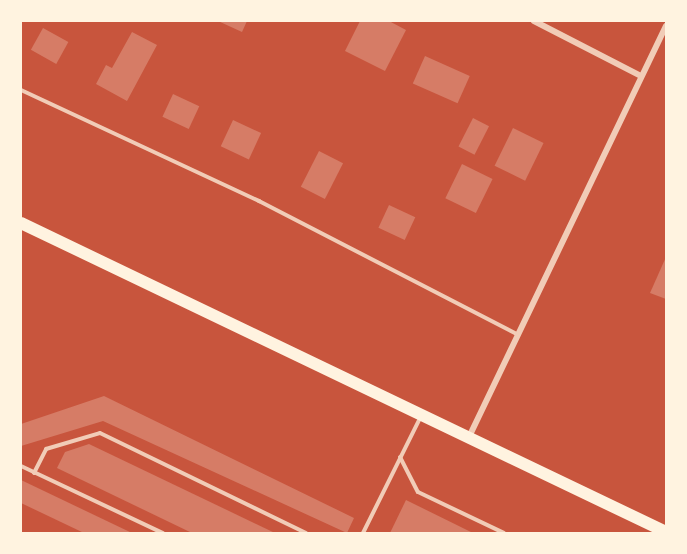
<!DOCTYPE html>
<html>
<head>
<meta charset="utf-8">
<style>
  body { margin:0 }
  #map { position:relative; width:687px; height:554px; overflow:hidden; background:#c8553d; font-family:"Fira Sans",sans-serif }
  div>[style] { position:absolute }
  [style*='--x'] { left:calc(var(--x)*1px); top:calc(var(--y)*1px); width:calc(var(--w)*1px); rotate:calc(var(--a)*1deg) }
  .building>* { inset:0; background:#d67c66; transform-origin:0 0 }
  .service>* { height:4px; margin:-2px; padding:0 2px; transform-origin:2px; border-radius:2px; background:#f1ccb7 }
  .minor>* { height:6px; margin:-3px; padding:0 3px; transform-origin:3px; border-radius:3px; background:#f1ccb7 }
  .secondary>* { height:12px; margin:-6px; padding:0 6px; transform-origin:6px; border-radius:6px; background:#fff3e0 }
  span { translate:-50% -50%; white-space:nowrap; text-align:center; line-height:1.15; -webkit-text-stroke:4.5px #fff3e0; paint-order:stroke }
  .frame { position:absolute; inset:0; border:22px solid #fff3e0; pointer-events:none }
</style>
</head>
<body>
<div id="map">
  <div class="building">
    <div style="clip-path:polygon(218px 21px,247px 21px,242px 32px)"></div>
    <div style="clip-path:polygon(360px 21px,389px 21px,406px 30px,385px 71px,345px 51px)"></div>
    <div style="left:43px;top:28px;width:29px;height:25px;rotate:29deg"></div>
    <div style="clip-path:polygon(132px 32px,157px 45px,127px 101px,96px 84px,106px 65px,112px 68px)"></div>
    <div style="left:425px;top:56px;width:49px;height:30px;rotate:24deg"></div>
    <div style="left:173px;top:94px;width:29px;height:25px;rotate:25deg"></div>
    <div style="left:473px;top:118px;width:18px;height:32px;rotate:27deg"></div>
    <div style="left:233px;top:120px;width:31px;height:29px;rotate:25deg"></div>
    <div style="left:513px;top:128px;width:34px;height:42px;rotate:26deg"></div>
    <div style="left:319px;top:151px;width:27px;height:40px;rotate:27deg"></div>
    <div style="left:462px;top:164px;width:34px;height:38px;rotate:26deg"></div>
    <div style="left:389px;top:205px;width:29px;height:25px;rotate:25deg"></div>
    <div style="clip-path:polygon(666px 257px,666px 299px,650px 293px)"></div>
    <div style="clip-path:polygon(104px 396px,354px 518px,347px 533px,103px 421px,21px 446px,21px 424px)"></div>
    <div style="clip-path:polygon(89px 444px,275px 533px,192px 533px,57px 468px,65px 452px)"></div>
    <div style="clip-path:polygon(21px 480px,132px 533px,84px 533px,21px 503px)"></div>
    <div style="clip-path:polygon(406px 500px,473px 533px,390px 533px)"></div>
  </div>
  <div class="service">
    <div style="--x:21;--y:90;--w:263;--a:25"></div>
    <div style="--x:259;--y:201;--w:290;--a:27.3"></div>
    <div style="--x:400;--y:457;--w:39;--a:63"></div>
    <div style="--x:418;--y:492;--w:95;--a:25.5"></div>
    <div style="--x:21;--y:466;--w:157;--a:25.3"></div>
    <div style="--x:34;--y:473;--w:27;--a:-63"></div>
    <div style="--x:46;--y:449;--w:56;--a:-16.5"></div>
    <div style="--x:100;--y:433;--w:229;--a:25.9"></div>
    <div style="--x:363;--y:533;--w:128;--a:-63.6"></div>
  </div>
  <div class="minor">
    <div style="--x:534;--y:21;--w:120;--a:27.2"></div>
    <div style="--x:469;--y:437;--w:456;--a:-64.4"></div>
  </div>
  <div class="secondary">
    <div style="--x:21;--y:223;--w:715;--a:25.6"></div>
  </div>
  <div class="frame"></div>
</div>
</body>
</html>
